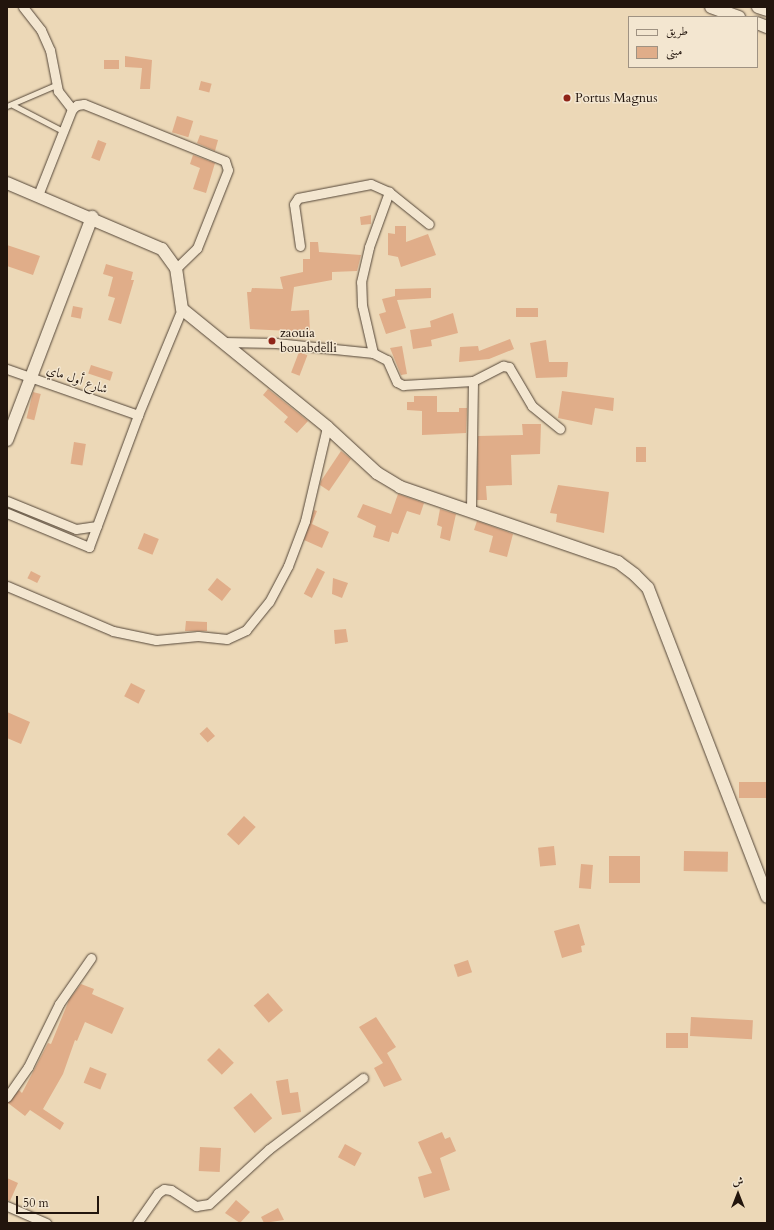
<!DOCTYPE html>
<html>
<head>
<meta charset="utf-8">
<style>
  body { margin:0 }
  #map { position:relative; width:774px; height:1230px; overflow:hidden; background:#ecd8b7; font-family:Cardo,Amiri,serif }
  div>[style] { position:absolute }
  [style*='--x'] { left:calc(var(--x)*1px); top:calc(var(--y)*1px); width:calc(var(--w)*1px); rotate:calc(var(--a)*1deg) }
  .building>* { inset:0; background:#e0ad89; transform-origin:0 0 }
  .roads { filter:drop-shadow(0 0 1px #544638) drop-shadow(0 0 1px #544638) }
  .lane>* { height:4.5px; margin:-2.25px; padding:0 2.25px; transform-origin:2.25px; border-radius:2.25px; background:#f3e6d0 }
  .street>* { height:9px; margin:-4.5px; padding:0 4.5px; transform-origin:4.5px; border-radius:4.5px; background:#f3e6d0 }
  .secondary>* { height:12px; margin:-6px; padding:0 6px; transform-origin:6px; border-radius:6px; background:#f3e6d0 }
  .dots>* { width:11px; height:11px; translate:-50% -50%; box-sizing:border-box; border:2px solid #f3e6d0; border-radius:50% }
  span { translate:-50% -50%; white-space:nowrap; text-align:center; line-height:1.15; -webkit-text-stroke:3px #f3e6d0; paint-order:stroke }
  .poi-label { font-size:13px; color:#22150d }
  .left { translate:0 -50%; text-align:left }
  .street-label { font-size:13px; color:#22150d }
  .frame { position:absolute; inset:0; border:8px solid #22150d; pointer-events:none }
  .legend { position:absolute; left:628px; top:16px; width:130px; height:52px; box-sizing:border-box; background:#f3e6d0; border:1px solid #9f9282; margin:0; padding:5px 7px; list-style:none; font-size:12px; color:#22150d }
  .legend li { display:flex; align-items:center; gap:8px; height:20px }
  .legend b { width:20px; border:1px solid #9f9282 }
  .north { position:absolute; left:718px; top:1174px; width:40px; height:40px; -webkit-text-stroke:3px #f3e6d0; paint-order:stroke; rotate:0deg; font-size:11px; font-weight:700; line-height:16px; text-align:center; color:#22150d }
  .north::after { content:''; display:block; margin:auto; width:14px; height:18px; background:#22150d; clip-path:polygon(50% 0,100% 100%,50% 72%,0 100%) }
  .scale { position:absolute; left:16px; top:1196px; width:83px; height:18px; box-sizing:border-box; border:2px solid #22150d; border-top:0; padding-left:5px; font-size:12px; line-height:14px; white-space:nowrap; color:#22150d; -webkit-text-stroke:3px #f3e6d0; paint-order:stroke }
</style>
</head>
<body>
<div id="map">
  <div class="building">
    <div style="clip-path:polygon(125px 56px,152px 60px,150px 89px,140px 89px,142px 68px,125px 67px)"></div>
    <div style="left:104px;top:60px;width:15px;height:9px"></div>
    <div style="left:201px;top:81px;width:11px;height:9px;rotate:15deg"></div>
    <div style="left:177px;top:116px;width:17px;height:17px;rotate:17deg"></div>
    <div style="clip-path:polygon(200px 135px,218px 140px,215px 151px,197px 143px)"></div>
    <div style="left:98px;top:140px;width:9px;height:19px;rotate:21deg"></div>
    <div style="clip-path:polygon(193px 155px,215px 163px,206px 193px,193px 189px,200px 168px,190px 164px)"></div>
    <div style="clip-path:polygon(371px 215px,371px 224px,361px 225px,360px 217px)"></div>
    <div style="clip-path:polygon(395px 226px,406px 226px,406px 242px,428px 234px,436px 255px,401px 267px,398px 257px,388px 255px,388px 233px,395px 234px)"></div>
    <div style="clip-path:polygon(310px 242px,318px 242px,319px 252px,361px 255px,357px 271px,332px 272px,332px 280px,294px 287px,291px 311px,309px 310px,310px 332px,250px 329px,247px 292px,251px 292px,252px 288px,283px 289px,280px 277px,303px 272px,303px 259px,310px 259px)"></div>
    <div style="clip-path:polygon(7px 245px,40px 256px,33px 275px,7px 266px)"></div>
    <div style="clip-path:polygon(106px 264px,133px 272px,131px 280px,134px 280px,121px 324px,108px 320px,115px 298px,108px 296px,113px 277px,103px 274px)"></div>
    <div style="clip-path:polygon(431px 288px,431px 298px,397px 300px,406px 328px,386px 334px,379px 314px,386px 312px,382px 299px,395px 296px,395px 289px)"></div>
    <div style="left:73px;top:306px;width:10px;height:11px;rotate:11deg"></div>
    <div style="left:516px;top:308px;width:22px;height:9px"></div>
    <div style="clip-path:polygon(453px 313px,458px 333px,431px 340px,432px 346px,413px 349px,410px 330px,431px 327px,430px 321px)"></div>
    <div style="clip-path:polygon(510px 339px,514px 349px,489px 359px,459px 362px,460px 347px,478px 346px,479px 351px)"></div>
    <div style="clip-path:polygon(546px 340px,549px 362px,568px 362px,567px 377px,536px 378px,530px 343px)"></div>
    <div style="clip-path:polygon(402px 346px,407px 374px,401px 375px,390px 348px)"></div>
    <div style="left:299px;top:352px;width:9px;height:22px;rotate:21deg"></div>
    <div style="left:91px;top:365px;width:23px;height:9px;rotate:18deg"></div>
    <div style="clip-path:polygon(268px 389px,308px 421px,297px 433px,284px 422px,288px 417px,263px 395px)"></div>
    <div style="clip-path:polygon(562px 391px,614px 398px,613px 411px,595px 408px,592px 425px,558px 418px)"></div>
    <div style="left:33px;top:392px;width:8px;height:27px;rotate:14deg"></div>
    <div style="clip-path:polygon(414px 396px,437px 396px,437px 412px,459px 412px,459px 408px,467px 408px,466px 433px,422px 435px,422px 411px,407px 410px,407px 402px,414px 402px)"></div>
    <div style="clip-path:polygon(522px 424px,541px 424px,540px 454px,511px 455px,512px 485px,486px 486px,487px 500px,477px 500px,478px 436px,523px 435px)"></div>
    <div style="left:74px;top:442px;width:12px;height:22px;rotate:9deg"></div>
    <div style="left:636px;top:447px;width:10px;height:15px"></div>
    <div style="clip-path:polygon(341px 451px,351px 459px,329px 491px,320px 485px,321px 481px)"></div>
    <div style="clip-path:polygon(558px 485px,609px 492px,604px 533px,556px 522px,557px 514px,550px 513px)"></div>
    <div style="clip-path:polygon(398px 494px,424px 503px,420px 515px,407px 511px,398px 534px,392px 532px,389px 542px,373px 537px,376px 526px,357px 517px,363px 504px,391px 514px)"></div>
    <div style="clip-path:polygon(440px 509px,456px 514px,450px 541px,440px 538px,442px 527px,437px 525px)"></div>
    <div style="clip-path:polygon(314px 510px,317px 511px,312px 524px,329px 532px,322px 548px,304px 540px)"></div>
    <div style="clip-path:polygon(477px 521px,516px 535px,513px 534px,507px 557px,489px 552px,493px 536px,474px 530px)"></div>
    <div style="left:144px;top:533px;width:16px;height:17px;rotate:22deg"></div>
    <div style="left:317px;top:568px;width:9px;height:29px;rotate:27deg"></div>
    <div style="left:31px;top:571px;width:11px;height:8px;rotate:27deg"></div>
    <div style="left:217px;top:578px;width:18px;height:15px;rotate:38deg"></div>
    <div style="clip-path:polygon(333px 578px,348px 583px,342px 598px,332px 594px)"></div>
    <div style="clip-path:polygon(186px 621px,207px 622px,207px 631px,185px 631px)"></div>
    <div style="clip-path:polygon(346px 629px,348px 642px,335px 644px,334px 630px)"></div>
    <div style="left:131px;top:683px;width:16px;height:15px;rotate:27deg"></div>
    <div style="clip-path:polygon(7px 712px,30px 722px,21px 744px,7px 738px)"></div>
    <div style="left:207px;top:727px;width:12px;height:10px;rotate:48deg"></div>
    <div style="left:767px;top:782px;width:16px;height:28px;rotate:90deg"></div>
    <div style="left:244px;top:816px;width:16px;height:25px;rotate:43deg"></div>
    <div style="left:554px;top:846px;width:19px;height:16px;rotate:84deg"></div>
    <div style="left:684px;top:851px;width:44px;height:20px;rotate:1deg"></div>
    <div style="left:609px;top:856px;width:31px;height:27px"></div>
    <div style="left:581px;top:864px;width:12px;height:24px;rotate:5deg"></div>
    <div style="clip-path:polygon(579px 924px,585px 945px,581px 946px,582px 952px,562px 958px,554px 931px)"></div>
    <div style="left:468px;top:960px;width:13px;height:15px;rotate:72deg"></div>
    <div style="clip-path:polygon(81px 984px,94px 989px,92px 994px,124px 1008px,112px 1034px,85px 1022px,77px 1041px,75px 1040px,63px 1074px,43px 1109px,64px 1123px,60px 1130px,30px 1110px,25px 1116px,8px 1103px,19px 1090px,22px 1093px,48px 1043px,51px 1044px,69px 1000px)"></div>
    <div style="left:268px;top:993px;width:23px;height:19px;rotate:49deg"></div>
    <div style="clip-path:polygon(376px 1017px,396px 1047px,387px 1053px,402px 1080px,384px 1087px,374px 1068px,383px 1063px,359px 1027px)"></div>
    <div style="left:691px;top:1017px;width:62px;height:19px;rotate:3deg"></div>
    <div style="left:666px;top:1033px;width:22px;height:15px"></div>
    <div style="left:219px;top:1048px;width:21px;height:17px;rotate:45deg"></div>
    <div style="left:90px;top:1067px;width:18px;height:17px;rotate:22deg"></div>
    <div style="clip-path:polygon(288px 1079px,290px 1093px,298px 1092px,301px 1112px,282px 1115px,276px 1081px)"></div>
    <div style="left:251px;top:1093px;width:33px;height:23px;rotate:50deg"></div>
    <div style="clip-path:polygon(442px 1132px,445px 1139px,450px 1137px,456px 1151px,440px 1158px,450px 1190px,424px 1198px,418px 1177px,432px 1173px,418px 1142px)"></div>
    <div style="left:345px;top:1144px;width:19px;height:15px;rotate:28deg"></div>
    <div style="left:200px;top:1147px;width:21px;height:24px;rotate:3deg"></div>
    <div style="clip-path:polygon(7px 1178px,18px 1183px,10px 1201px,7px 1200px)"></div>
    <div style="clip-path:polygon(236px 1200px,250px 1212px,240px 1223px,225px 1213px)"></div>
    <div style="clip-path:polygon(278px 1208px,284px 1220px,264px 1223px,261px 1217px)"></div>
  </div>
  <div class="roads">
    <div class="lane">
      <div style="--x:13;--y:105;--w:56;--a:27.5"></div>
      <div style="--x:7;--y:106;--w:53;--a:-23.2"></div>
    </div>
    <div class="street">
      <div style="--x:23;--y:7;--w:29;--a:52"></div>
      <div style="--x:41;--y:30;--w:22;--a:66"></div>
      <div style="--x:50;--y:50;--w:42;--a:79"></div>
      <div style="--x:58;--y:91;--w:23;--a:52"></div>
      <div style="--x:38;--y:195;--w:92;--a:-68.4"></div>
      <div style="--x:72;--y:109;--w:6;--a:-39"></div>
      <div style="--x:77;--y:105;--w:7;--a:-8"></div>
      <div style="--x:84;--y:104;--w:152;--a:22"></div>
      <div style="--x:225;--y:161;--w:9;--a:72"></div>
      <div style="--x:228;--y:170;--w:84;--a:111.7"></div>
      <div style="--x:197;--y:248;--w:29;--a:136"></div>
      <div style="--x:300;--y:246;--w:42;--a:-98.1"></div>
      <div style="--x:294;--y:204;--w:7;--a:-56"></div>
      <div style="--x:298;--y:198;--w:74;--a:-10.9"></div>
      <div style="--x:371;--y:184;--w:20;--a:24"></div>
      <div style="--x:223;--y:342;--w:53;--a:1.1"></div>
      <div style="--x:276;--y:343;--w:98;--a:5.9"></div>
      <div style="--x:373;--y:353;--w:16;--a:27"></div>
      <div style="--x:387;--y:360;--w:24;--a:66"></div>
      <div style="--x:397;--y:382;--w:7;--a:27"></div>
      <div style="--x:403;--y:385;--w:70;--a:-3.3"></div>
      <div style="--x:473;--y:381;--w:129;--a:90.9"></div>
      <div style="--x:373;--y:353;--w:49;--a:-102.9"></div>
      <div style="--x:362;--y:305;--w:23;--a:-92"></div>
      <div style="--x:361;--y:282;--w:36;--a:-77"></div>
      <div style="--x:369;--y:247;--w:59;--a:-70"></div>
      <div style="--x:389;--y:192;--w:51;--a:38.7"></div>
      <div style="--x:7;--y:369;--w:139;--a:19.3"></div>
      <div style="--x:473;--y:381;--w:34;--a:-27"></div>
      <div style="--x:503;--y:366;--w:6;--a:9"></div>
      <div style="--x:509;--y:367;--w:45;--a:59.5"></div>
      <div style="--x:532;--y:406;--w:36;--a:39"></div>
      <div style="--x:7;--y:501;--w:74;--a:22.1"></div>
      <div style="--x:76;--y:529;--w:21;--a:-8"></div>
      <div style="--x:7;--y:513;--w:89;--a:22.5"></div>
      <div style="--x:89;--y:547;--w:141;--a:-69.6"></div>
      <div style="--x:138;--y:415;--w:115;--a:-67.5"></div>
      <div style="--x:7;--y:586;--w:115;--a:23"></div>
      <div style="--x:113;--y:631;--w:44;--a:11.8"></div>
      <div style="--x:156;--y:640;--w:42;--a:-5.4"></div>
      <div style="--x:198;--y:636;--w:29;--a:6"></div>
      <div style="--x:227;--y:639;--w:21;--a:-25"></div>
      <div style="--x:246;--y:630;--w:36;--a:-51"></div>
      <div style="--x:269;--y:602;--w:41;--a:-62.2"></div>
      <div style="--x:288;--y:566;--w:48;--a:-69.3"></div>
      <div style="--x:305;--y:521;--w:97;--a:-76.8"></div>
      <div style="--x:7;--y:1097;--w:37;--a:-55"></div>
      <div style="--x:28;--y:1067;--w:70;--a:-63.8"></div>
      <div style="--x:59;--y:1004;--w:56;--a:-55.2"></div>
      <div style="--x:7;--y:1206;--w:43;--a:23.6"></div>
      <div style="--x:137;--y:1223;--w:37;--a:-55"></div>
      <div style="--x:158;--y:1193;--w:7;--a:-34"></div>
      <div style="--x:164;--y:1189;--w:7;--a:8"></div>
      <div style="--x:171;--y:1190;--w:30;--a:33"></div>
      <div style="--x:196;--y:1206;--w:13;--a:-9"></div>
      <div style="--x:209;--y:1204;--w:81;--a:-42.5"></div>
      <div style="--x:269;--y:1149;--w:118;--a:-37.1"></div>
    </div>
    <div class="secondary">
      <div style="--x:711;--y:7;--w:30;--a:20"></div>
      <div style="--x:758;--y:7;--w:9;--a:18"></div>
      <div style="--x:757;--y:23;--w:11;--a:22"></div>
      <div style="--x:7;--y:183;--w:168;--a:23.1"></div>
      <div style="--x:162;--y:249;--w:24;--a:54"></div>
      <div style="--x:176;--y:268;--w:41;--a:81.7"></div>
      <div style="--x:182;--y:309;--w:187;--a:39.1"></div>
      <div style="--x:327;--y:427;--w:68;--a:42.6"></div>
      <div style="--x:377;--y:473;--w:27;--a:31"></div>
      <div style="--x:400;--y:487;--w:231;--a:19"></div>
      <div style="--x:618;--y:562;--w:21;--a:37"></div>
      <div style="--x:635;--y:575;--w:18;--a:45"></div>
      <div style="--x:648;--y:588;--w:331;--a:68.9"></div>
      <div style="--x:7;--y:440;--w:239;--a:-69.1"></div>
    </div>
  </div>
  <div class="dots">
    <div style="left:567px;top:98px;background:#8f2418"></div>
    <div style="left:272px;top:341px;background:#8f2418"></div>
  </div>
  <div class="poi-label">
    <span class="left" style="left:575px;top:98px">Portus Magnus</span>
    <span class="left" style="left:280px;top:341px">zaouia<br>bouabdelli</span>
  </div>
  <div class="street-label">
    <span style="left:77px;top:380px;rotate:19deg">شارع أول ماي</span>
  </div>
  <div class="frame"></div>
  <ul class="legend">
  <li><b style="height:5px;background:#f3e6d0"></b>طريق</li>
  <li><b style="height:11px;background:#e0ad89"></b>مبنى</li>
  </ul>
  <div class="north">ش</div>
  <div class="scale">50 m</div>
</div>
</body>
</html>
